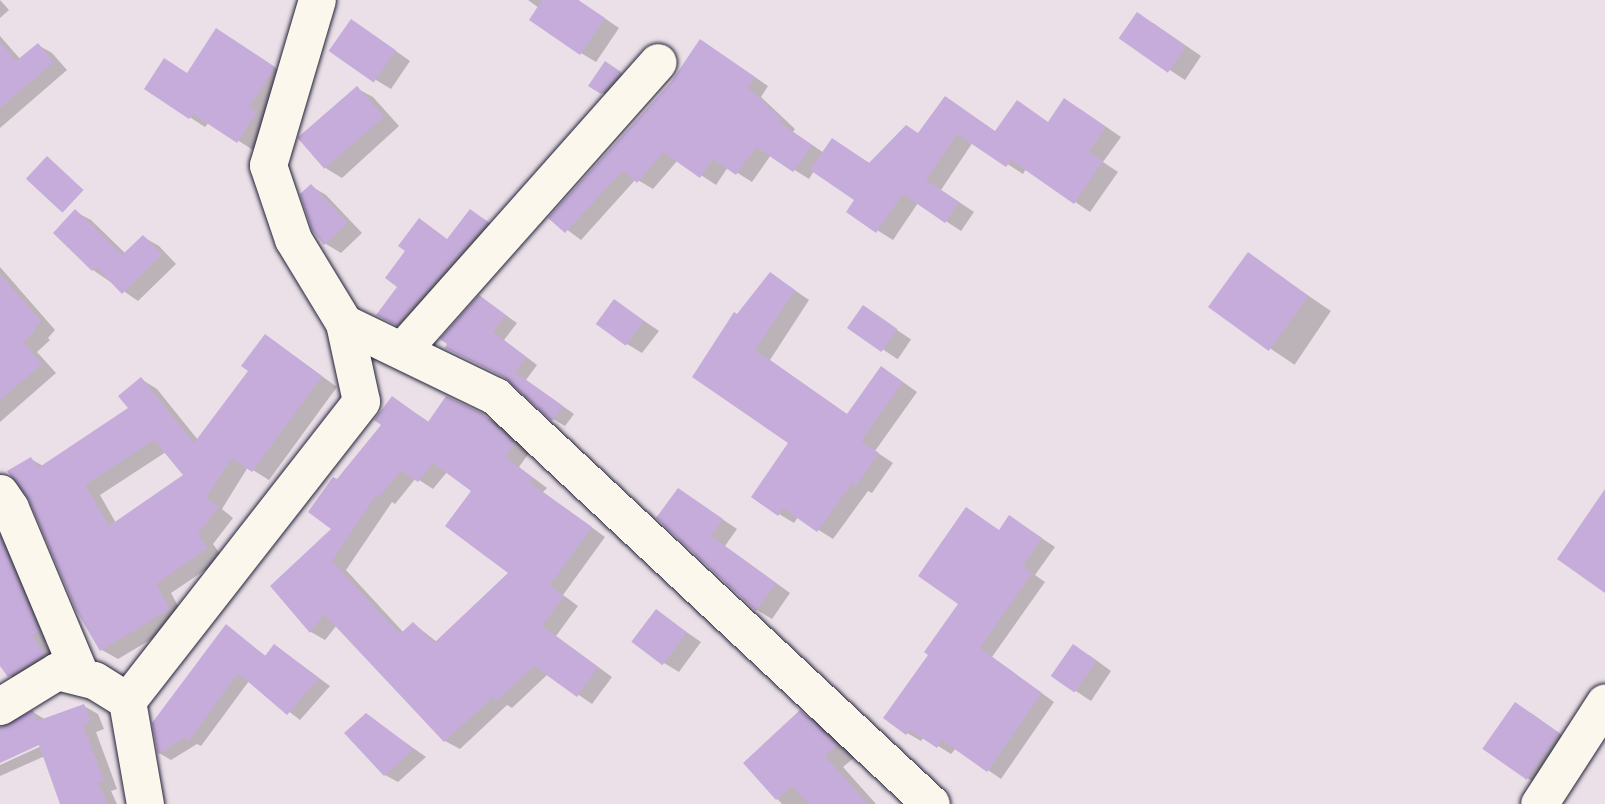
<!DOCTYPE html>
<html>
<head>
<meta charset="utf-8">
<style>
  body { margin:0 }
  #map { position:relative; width:1605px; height:804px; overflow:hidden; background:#ebe0e7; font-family:Mynerve,sans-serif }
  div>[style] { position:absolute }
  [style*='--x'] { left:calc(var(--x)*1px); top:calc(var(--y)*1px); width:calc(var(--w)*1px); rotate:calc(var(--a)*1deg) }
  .shadow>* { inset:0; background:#0003; transform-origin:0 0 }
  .building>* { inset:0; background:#c6acda; transform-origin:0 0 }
  .roads { filter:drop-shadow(0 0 2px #22223b) drop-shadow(0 0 2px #22223b) }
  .street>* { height:37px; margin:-18.5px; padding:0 18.5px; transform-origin:18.5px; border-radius:18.5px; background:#fbf7ec }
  span { translate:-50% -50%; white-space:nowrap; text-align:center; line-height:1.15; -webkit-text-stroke:6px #fbf7ec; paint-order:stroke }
</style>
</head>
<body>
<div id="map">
  <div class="shadow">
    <div style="clip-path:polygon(0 0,9px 10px,0 18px)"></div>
    <div style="clip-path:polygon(528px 0,578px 0,619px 28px,596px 62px,581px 53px,539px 8px)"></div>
    <div style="clip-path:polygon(1153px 23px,1201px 56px,1185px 80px,1121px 38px)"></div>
    <div style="clip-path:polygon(366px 30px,410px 61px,391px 89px,376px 80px)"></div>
    <div style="clip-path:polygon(0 36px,21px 60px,38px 45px,52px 53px,67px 70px,0 128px)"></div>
    <div style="clip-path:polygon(232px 39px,289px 77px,271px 122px,253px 150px,209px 122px,205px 127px,146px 89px,188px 75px)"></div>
    <div style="clip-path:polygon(715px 50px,768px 86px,761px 97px,795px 129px,793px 132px,824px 153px,833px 140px,871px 164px,919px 135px,997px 132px,1017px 102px,1049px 123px,1080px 109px,1121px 137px,1103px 162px,1118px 172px,1090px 212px,1026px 169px,1023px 174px,973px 142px,941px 190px,974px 212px,961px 231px,918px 203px,893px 240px,848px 212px,857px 200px,814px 171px,809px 179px,771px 155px,752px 182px,728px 167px,716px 185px,678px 160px,653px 189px,636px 179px,581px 240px,550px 217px)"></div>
    <div style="clip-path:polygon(613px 67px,627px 77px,609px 97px,590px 85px)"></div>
    <div style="clip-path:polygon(358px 89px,373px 97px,399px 126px,342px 178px,327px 169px,300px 139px)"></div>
    <div style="clip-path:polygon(311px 186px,326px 195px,362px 233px,341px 253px,326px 244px,314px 229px)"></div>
    <div style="clip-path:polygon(76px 212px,91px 220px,126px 254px,143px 237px,159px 246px,176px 264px,138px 301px,93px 270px,55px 233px)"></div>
    <div style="clip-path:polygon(481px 217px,498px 229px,408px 330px,390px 321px,408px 251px,448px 240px)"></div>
    <div style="left:1248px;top:255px;width:100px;height:65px;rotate:34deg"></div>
    <div style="clip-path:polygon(0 267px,55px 330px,48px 338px,50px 340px,37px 352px,56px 373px,0 422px)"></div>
    <div style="clip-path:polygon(771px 274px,809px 300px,770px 360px,848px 415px,896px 377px,917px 392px,875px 451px,893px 463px,872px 493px,868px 491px,833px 539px,798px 517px,794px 523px,779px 514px,791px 443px,738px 316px)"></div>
    <div style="clip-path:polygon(480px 297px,517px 323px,504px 340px,537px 365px,526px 380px,574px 414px,565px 426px,553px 419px,512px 381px,459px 354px)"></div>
    <div style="clip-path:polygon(615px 301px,659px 331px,642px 353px,627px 344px)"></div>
    <div style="left:863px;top:307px;width:58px;height:24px;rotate:34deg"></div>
    <div style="clip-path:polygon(evenodd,266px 336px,337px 387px,269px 480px,248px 467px,222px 509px,233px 518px,213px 544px,223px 558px,171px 593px,185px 619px,118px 659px,102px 650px,31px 459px,43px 466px,131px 409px,141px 379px,157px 389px,198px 440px,251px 371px,266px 336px,166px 452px,186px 476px,116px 523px,100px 495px,166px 452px)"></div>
    <div style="clip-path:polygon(evenodd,393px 398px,429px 422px,482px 415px,498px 424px,529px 453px,519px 467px,547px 488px,543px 492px,605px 537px,563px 595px,578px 606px,556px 636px,612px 677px,592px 704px,548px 674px,512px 708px,507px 705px,460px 749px,445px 741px,337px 625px,325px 640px,311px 632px,273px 586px,334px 528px,337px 481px,383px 424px,393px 398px,447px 472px,473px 490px,511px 572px,437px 642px,414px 624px,404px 633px,346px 570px,392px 502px,395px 504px,416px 478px,433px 489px,447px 472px)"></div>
    <div style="clip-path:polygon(679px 490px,737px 529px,725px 546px,790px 593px,772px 619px,757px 610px,659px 518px)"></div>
    <div style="clip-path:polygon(1010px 517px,1055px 547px,1035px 575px,1045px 582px,992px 657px,1054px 702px,1001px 779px,956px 748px,951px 754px,924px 737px,921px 741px,907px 733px,931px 655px)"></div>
    <div style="clip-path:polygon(0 532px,9px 537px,52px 639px,45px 643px,58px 662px,23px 684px,9px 675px,0 664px)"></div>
    <div style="clip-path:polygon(656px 611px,701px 642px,679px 672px,664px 663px)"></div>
    <div style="clip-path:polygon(227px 627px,267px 657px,275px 646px,330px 686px,300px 720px,249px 681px,201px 746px,197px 744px,171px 760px,159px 753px,154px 724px)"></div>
    <div style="clip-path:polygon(1089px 655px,1111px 671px,1091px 701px,1053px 676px)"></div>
    <div style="clip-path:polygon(84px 706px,98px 714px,104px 729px,96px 732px,117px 789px,111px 791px,117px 804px,62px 804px,45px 756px,0 776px,0 765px,48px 743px,46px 740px,0 761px,0 728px,33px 712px,46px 720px)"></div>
    <div style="clip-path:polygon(801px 713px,819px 723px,855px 757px,843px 767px,876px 804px,782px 804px,745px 763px)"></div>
    <div style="clip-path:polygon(1531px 713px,1573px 743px,1542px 787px,1527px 778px)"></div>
    <div style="clip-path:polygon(366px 715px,426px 757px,398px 782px,385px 775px)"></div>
  </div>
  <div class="building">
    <div style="clip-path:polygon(542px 0,578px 0,605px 18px,580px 55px,529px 20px)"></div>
    <div style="left:1137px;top:12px;width:60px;height:32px;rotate:35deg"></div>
    <div style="left:351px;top:19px;width:55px;height:39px;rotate:35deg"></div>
    <div style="clip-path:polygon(216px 28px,275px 67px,249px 107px,257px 112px,237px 143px,193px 114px,189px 119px,144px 89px,164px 58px,187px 73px)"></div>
    <div style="clip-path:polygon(700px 39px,755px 77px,747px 87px,782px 119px,779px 122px,812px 145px,793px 172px,756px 147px,736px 175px,713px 159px,700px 178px,663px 152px,637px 183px,623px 170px,565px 233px,548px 218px,671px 82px)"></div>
    <div style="clip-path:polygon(0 42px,16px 61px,38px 43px,54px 62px,0 108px)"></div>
    <div style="clip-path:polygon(605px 61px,621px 72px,601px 94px,588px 86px)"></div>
    <div style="left:357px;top:86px;width:41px;height:79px;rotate:49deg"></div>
    <div style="clip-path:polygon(945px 96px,995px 131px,1017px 100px,1048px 122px,1064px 98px,1106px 127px,1089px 152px,1103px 161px,1074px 204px,1011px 160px,1006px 167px,957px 134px,926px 180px,959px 202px,945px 223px,903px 194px,876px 233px,846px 212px,854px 200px,810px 170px,832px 138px,869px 163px,906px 125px,918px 133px)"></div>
    <div style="left:47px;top:156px;width:50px;height:31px;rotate:43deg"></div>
    <div style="clip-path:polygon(311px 184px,348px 223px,324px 245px,312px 230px,300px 194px)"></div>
    <div style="clip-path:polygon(75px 209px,122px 255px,143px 235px,162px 254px,122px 294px,96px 267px,92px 271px,53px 233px)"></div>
    <div style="clip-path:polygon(470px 209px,488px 222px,396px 325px,376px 315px,397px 287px,385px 278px,405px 251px,398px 246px,419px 218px,447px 239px)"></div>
    <div style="left:1248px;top:252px;width:75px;height:68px;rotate:36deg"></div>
    <div style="clip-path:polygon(770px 272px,795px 290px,755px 350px,847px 414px,881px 366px,903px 382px,861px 441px,879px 453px,856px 486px,852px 483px,817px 532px,783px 508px,778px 516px,751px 497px,788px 443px,692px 377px,734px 312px,737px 314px)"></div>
    <div style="clip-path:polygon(0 274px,41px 321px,34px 328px,36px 331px,23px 342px,42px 364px,0 400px)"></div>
    <div style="clip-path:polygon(479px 295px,506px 315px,493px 332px,526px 357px,515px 372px,563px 406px,552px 421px,504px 377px,445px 348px,447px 344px,440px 339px)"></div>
    <div style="left:614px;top:299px;width:37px;height:31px;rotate:36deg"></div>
    <div style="left:863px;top:305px;width:42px;height:28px;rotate:35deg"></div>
    <div style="clip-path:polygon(evenodd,265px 334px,322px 376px,252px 472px,232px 458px,206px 498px,218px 507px,198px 534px,208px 548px,156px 584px,170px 609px,100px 651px,76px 610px,29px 500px,7px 471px,31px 457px,38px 468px,128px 408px,118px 396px,141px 377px,194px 443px,248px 371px,241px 366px,265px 334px,154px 440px,183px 475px,109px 526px,85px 485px,154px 440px)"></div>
    <div style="clip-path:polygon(evenodd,392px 396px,428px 422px,446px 396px,483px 414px,515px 444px,505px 457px,533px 478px,530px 483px,592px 527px,550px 585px,564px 596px,542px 626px,598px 667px,577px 697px,534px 666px,497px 701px,493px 697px,444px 742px,324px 614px,310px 633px,270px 586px,331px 529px,308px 512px,333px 477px,337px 479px,381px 425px,374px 420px,392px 396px,433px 463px,471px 491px,445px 526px,508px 573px,434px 643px,413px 622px,400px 634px,332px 561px,376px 495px,379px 497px,401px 471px,418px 482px,433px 463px)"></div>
    <div style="clip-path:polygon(678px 488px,723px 519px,711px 536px,776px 583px,756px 611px,656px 518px)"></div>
    <div style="clip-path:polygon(1605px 489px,1605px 593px,1557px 559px)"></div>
    <div style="clip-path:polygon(966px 507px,999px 530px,1009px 515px,1042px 538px,1023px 566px,1032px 573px,980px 648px,1042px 693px,987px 772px,942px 740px,937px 748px,910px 730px,906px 735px,883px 718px,928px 655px,924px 652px,958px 604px,918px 576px)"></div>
    <div style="clip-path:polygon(0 538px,39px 631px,32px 635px,45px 654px,8px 677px,0 666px)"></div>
    <div style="left:656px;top:609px;width:39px;height:41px;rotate:37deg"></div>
    <div style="clip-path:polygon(226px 624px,265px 656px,274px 644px,319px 678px,287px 715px,238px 673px,189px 741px,184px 738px,158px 754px,152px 723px)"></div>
    <div style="left:1073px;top:644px;width:29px;height:39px;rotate:35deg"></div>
    <div style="left:1515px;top:702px;width:54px;height:57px;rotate:35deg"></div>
    <div style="clip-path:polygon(84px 704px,91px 721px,83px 724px,104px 781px,98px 783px,108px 804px,60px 804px,39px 745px,0 763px,0 727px,33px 710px,37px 721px)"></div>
    <div style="clip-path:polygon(800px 710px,837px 745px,825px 756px,868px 804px,809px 804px,792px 786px,776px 800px,743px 763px)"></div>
    <div style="clip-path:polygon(366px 713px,414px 749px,384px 776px,344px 733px)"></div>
  </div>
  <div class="roads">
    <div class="street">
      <div style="--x:344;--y:323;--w:168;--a:25.8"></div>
      <div style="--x:495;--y:396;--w:597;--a:43.1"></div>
      <div style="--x:402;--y:350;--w:385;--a:-48.4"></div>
      <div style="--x:0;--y:493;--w:18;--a:56"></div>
      <div style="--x:10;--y:508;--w:183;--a:67.2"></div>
      <div style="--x:127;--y:701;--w:380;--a:-52"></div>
      <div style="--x:361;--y:401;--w:80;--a:-102.3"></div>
      <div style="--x:344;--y:323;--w:98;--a:-121.3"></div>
      <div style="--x:293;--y:239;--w:78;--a:-108.7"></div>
      <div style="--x:268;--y:165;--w:172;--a:-73.5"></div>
      <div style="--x:0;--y:706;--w:67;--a:-31.6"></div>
      <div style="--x:57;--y:671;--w:38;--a:14"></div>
      <div style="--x:94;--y:680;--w:39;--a:32"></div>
      <div style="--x:127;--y:701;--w:105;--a:80.1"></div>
      <div style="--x:1539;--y:804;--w:121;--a:-57.1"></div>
    </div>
  </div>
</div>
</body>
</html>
